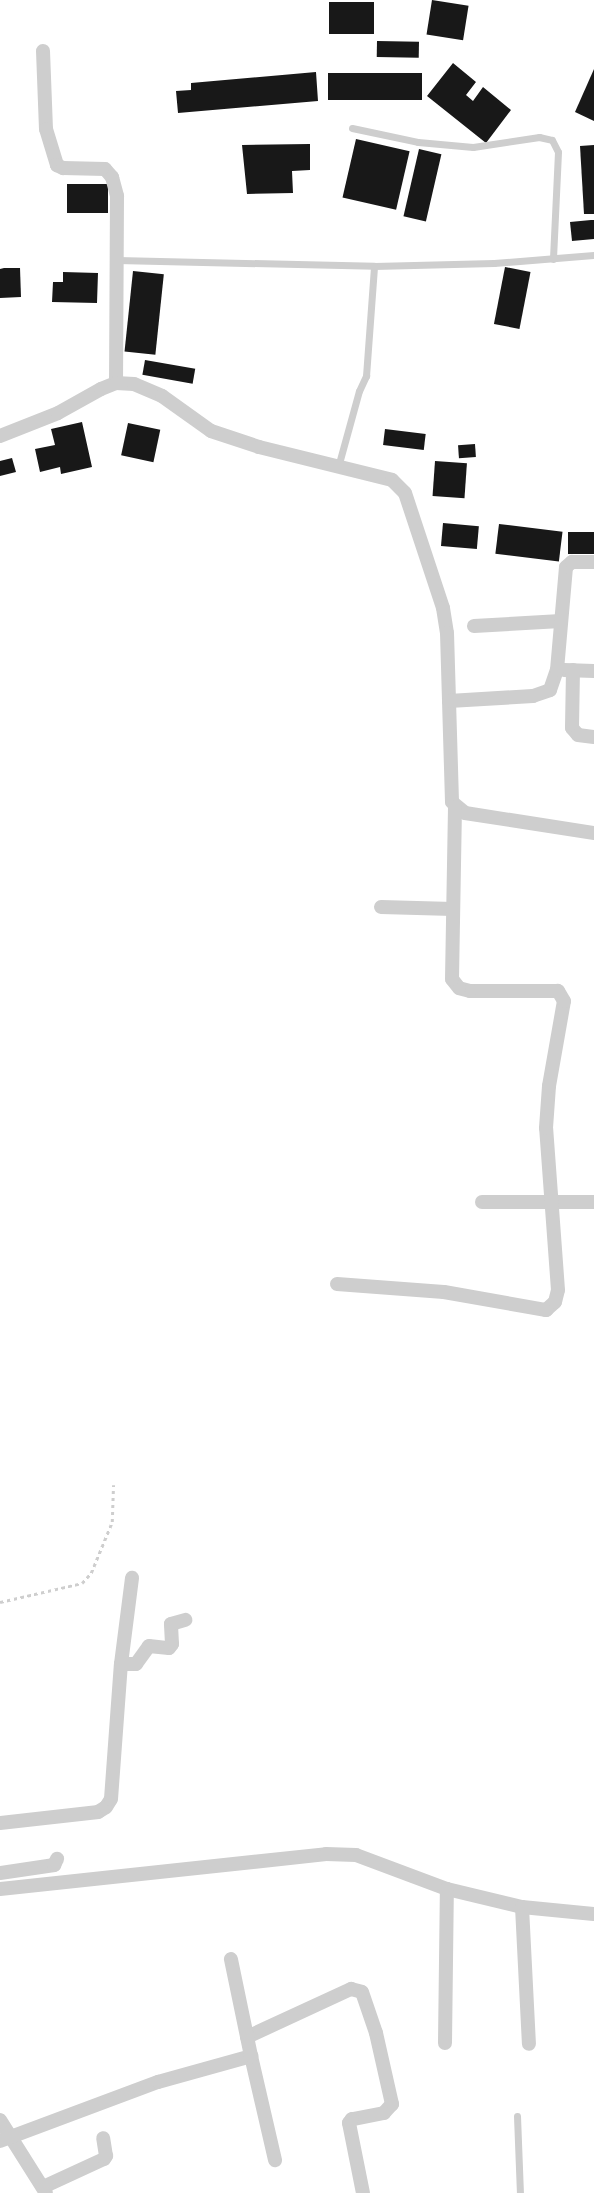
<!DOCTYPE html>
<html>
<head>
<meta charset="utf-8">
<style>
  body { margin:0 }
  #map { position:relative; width:594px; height:2193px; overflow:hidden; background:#fff; font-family:"DejaVu Sans",sans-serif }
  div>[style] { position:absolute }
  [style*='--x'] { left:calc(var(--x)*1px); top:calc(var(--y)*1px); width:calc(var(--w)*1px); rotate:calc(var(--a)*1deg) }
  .building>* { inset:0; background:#181818; transform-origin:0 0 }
  .path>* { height:2.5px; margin-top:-1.25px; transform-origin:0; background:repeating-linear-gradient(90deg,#cecece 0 3.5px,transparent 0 7px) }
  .lane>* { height:7px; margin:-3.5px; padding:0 3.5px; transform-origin:3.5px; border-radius:3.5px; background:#cecece }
  .street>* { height:14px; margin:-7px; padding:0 7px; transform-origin:7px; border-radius:7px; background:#cecece }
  span { translate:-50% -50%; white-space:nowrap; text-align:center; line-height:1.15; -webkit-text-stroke:7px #fff; paint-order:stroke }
</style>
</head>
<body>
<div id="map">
  <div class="building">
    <div style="left:432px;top:0;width:37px;height:35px;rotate:9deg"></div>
    <div style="left:329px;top:2px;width:45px;height:32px"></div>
    <div style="left:377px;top:41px;width:42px;height:16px;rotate:1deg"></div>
    <div style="clip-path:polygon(453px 63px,476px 82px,466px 95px,473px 101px,483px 87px,511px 110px,486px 143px,427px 96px)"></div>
    <div style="clip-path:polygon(594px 69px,594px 121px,575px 112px)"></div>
    <div style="clip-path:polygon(316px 72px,318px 101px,178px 113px,176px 91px,191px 90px,191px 83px)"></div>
    <div style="left:422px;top:73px;width:27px;height:94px;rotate:90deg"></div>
    <div style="left:356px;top:139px;width:55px;height:60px;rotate:13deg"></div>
    <div style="clip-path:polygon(310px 144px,310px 170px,292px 171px,293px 193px,247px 194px,242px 145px)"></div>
    <div style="clip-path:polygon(594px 145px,594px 214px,584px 214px,580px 146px)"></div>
    <div style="left:419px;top:149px;width:23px;height:69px;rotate:13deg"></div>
    <div style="left:67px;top:184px;width:41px;height:29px"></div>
    <div style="clip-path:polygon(591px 220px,594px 220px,594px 239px,572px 241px,570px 222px)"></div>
    <div style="left:505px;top:267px;width:26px;height:58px;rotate:11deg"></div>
    <div style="clip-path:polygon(4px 268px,20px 268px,21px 297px,0 298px,0 269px)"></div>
    <div style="left:133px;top:271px;width:31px;height:81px;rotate:6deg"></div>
    <div style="clip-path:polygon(63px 272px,98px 273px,97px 303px,52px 302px,53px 282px,63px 282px)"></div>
    <div style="left:145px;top:360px;width:51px;height:15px;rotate:10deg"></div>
    <div style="clip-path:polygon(82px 422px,92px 467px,61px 474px,60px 467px,40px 472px,35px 449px,55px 445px,51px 429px)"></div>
    <div style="left:128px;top:423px;width:33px;height:33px;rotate:12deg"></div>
    <div style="left:385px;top:429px;width:41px;height:16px;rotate:7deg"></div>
    <div style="left:475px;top:444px;width:13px;height:17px;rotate:86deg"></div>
    <div style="clip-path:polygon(12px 458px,16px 472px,0 476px,0 461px)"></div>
    <div style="left:435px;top:461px;width:32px;height:35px;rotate:4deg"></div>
    <div style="left:443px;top:523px;width:36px;height:23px;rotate:5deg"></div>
    <div style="left:499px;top:524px;width:64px;height:30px;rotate:7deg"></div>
    <div style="left:568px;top:532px;width:26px;height:22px"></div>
  </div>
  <div class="path">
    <div style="--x:0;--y:1602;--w:84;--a:-13"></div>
    <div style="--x:82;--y:1583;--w:13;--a:-48"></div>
    <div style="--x:91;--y:1573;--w:55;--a:-67.6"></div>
    <div style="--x:112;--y:1522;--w:37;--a:-88"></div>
  </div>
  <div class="lane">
    <div style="--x:352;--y:128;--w:67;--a:12"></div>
    <div style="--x:418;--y:142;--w:55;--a:5.2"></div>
    <div style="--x:473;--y:147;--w:67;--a:-8.6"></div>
    <div style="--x:539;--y:137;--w:13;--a:13"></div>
    <div style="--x:552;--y:140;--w:13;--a:63"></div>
    <div style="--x:558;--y:152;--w:107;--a:92.7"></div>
    <div style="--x:117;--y:260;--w:257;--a:1.3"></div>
    <div style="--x:374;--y:266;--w:120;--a:-1.4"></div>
    <div style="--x:494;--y:263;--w:100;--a:-4.6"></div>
    <div style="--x:338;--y:467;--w:79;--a:-74.6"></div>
    <div style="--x:359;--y:391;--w:17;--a:-65"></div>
    <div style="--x:366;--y:376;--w:110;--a:-85.8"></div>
    <div style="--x:517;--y:2116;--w:77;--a:87.8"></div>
  </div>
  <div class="street">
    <div style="--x:43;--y:51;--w:78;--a:87.8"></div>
    <div style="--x:46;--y:129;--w:38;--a:73"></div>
    <div style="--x:57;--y:165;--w:7;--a:27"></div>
    <div style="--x:63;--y:168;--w:42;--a:1.4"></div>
    <div style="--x:105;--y:169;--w:11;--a:49"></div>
    <div style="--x:112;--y:177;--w:20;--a:75"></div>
    <div style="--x:117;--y:196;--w:187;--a:90.3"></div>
    <div style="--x:0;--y:436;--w:62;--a:-21.6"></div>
    <div style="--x:58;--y:413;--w:49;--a:-29.2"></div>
    <div style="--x:101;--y:389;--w:16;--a:-22"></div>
    <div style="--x:116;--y:383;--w:18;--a:3"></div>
    <div style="--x:134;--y:384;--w:30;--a:23"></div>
    <div style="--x:162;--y:396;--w:60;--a:35.5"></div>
    <div style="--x:211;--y:431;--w:51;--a:18.4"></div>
    <div style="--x:259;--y:447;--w:137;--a:13.9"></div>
    <div style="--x:392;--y:480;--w:18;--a:45"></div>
    <div style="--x:405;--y:493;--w:121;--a:71.7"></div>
    <div style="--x:443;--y:608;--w:25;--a:81"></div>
    <div style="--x:447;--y:633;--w:169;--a:88.3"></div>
    <div style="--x:452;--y:802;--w:17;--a:40"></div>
    <div style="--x:465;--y:813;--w:131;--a:8.8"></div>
    <div style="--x:474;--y:626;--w:87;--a:-3.3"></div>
    <div style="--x:564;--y:670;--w:30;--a:2"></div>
    <div style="--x:573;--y:670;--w:58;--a:91"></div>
    <div style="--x:572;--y:728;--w:9;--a:49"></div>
    <div style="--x:578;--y:735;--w:16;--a:7"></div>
    <div style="--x:449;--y:701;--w:84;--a:-3.4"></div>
    <div style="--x:533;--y:696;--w:18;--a:-19"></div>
    <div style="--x:550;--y:690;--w:21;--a:-71"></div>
    <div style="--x:557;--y:670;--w:103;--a:-85"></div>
    <div style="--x:566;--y:567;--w:8;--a:-40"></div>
    <div style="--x:572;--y:562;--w:22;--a:0"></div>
    <div style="--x:381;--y:907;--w:72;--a:1.6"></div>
    <div style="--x:482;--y:1202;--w:112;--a:0"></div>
    <div style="--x:337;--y:1284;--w:107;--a:4.3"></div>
    <div style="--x:444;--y:1292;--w:104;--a:10"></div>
    <div style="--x:546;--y:1310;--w:12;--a:-42"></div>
    <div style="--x:555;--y:1302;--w:12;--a:-76"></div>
    <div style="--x:558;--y:1290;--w:162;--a:-94.2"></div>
    <div style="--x:546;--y:1128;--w:42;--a:-85.9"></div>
    <div style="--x:549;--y:1086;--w:86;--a:-80"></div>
    <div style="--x:564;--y:1001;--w:12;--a:-121"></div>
    <div style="--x:558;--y:991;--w:88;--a:180"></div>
    <div style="--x:470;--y:991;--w:11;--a:-165"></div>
    <div style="--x:459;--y:988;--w:11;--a:-128"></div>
    <div style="--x:452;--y:979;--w:172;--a:-89"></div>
    <div style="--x:121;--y:1664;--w:87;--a:-82.7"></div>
    <div style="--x:0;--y:1823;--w:99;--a:-6.4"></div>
    <div style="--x:98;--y:1812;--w:9;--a:-32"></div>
    <div style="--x:106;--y:1807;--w:9;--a:-58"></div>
    <div style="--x:111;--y:1799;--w:135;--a:-85.8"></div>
    <div style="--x:121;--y:1664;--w:15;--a:0"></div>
    <div style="--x:136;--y:1664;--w:22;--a:-54"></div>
    <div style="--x:149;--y:1646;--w:20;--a:6"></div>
    <div style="--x:169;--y:1648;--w:5;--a:-53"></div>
    <div style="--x:172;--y:1644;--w:20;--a:-93"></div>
    <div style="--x:171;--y:1624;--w:15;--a:-16"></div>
    <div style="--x:0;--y:1873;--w:55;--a:-8.4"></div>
    <div style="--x:54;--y:1865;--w:7;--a:-63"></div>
    <div style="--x:0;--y:1889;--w:328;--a:-6.1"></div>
    <div style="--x:326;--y:1854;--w:30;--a:2"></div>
    <div style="--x:356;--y:1855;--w:97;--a:20.5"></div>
    <div style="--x:447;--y:1889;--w:77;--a:13.5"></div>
    <div style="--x:522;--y:1907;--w:72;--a:5.6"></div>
    <div style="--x:522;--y:1907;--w:137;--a:87.1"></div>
    <div style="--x:247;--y:2037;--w:115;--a:-24.8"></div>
    <div style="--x:351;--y:1989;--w:11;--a:15"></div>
    <div style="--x:362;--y:1992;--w:43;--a:71.1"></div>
    <div style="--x:376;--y:2033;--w:73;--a:77.3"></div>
    <div style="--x:392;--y:2104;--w:12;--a:132"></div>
    <div style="--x:384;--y:2113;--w:33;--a:169"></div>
    <div style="--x:352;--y:2119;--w:5;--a:127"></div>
    <div style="--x:349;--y:2123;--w:71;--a:78.7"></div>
    <div style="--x:445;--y:2043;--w:154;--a:-89.3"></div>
    <div style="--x:251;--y:2056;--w:107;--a:77"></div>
    <div style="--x:0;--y:2120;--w:86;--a:57.8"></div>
    <div style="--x:0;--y:2141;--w:169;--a:-20.5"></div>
    <div style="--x:158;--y:2082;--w:97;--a:-15.6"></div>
    <div style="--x:251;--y:2056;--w:99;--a:-101.7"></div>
    <div style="--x:43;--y:2187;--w:67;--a:-24.7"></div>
    <div style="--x:104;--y:2159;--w:4;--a:-56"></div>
    <div style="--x:106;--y:2156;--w:18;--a:-99"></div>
  </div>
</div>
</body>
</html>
